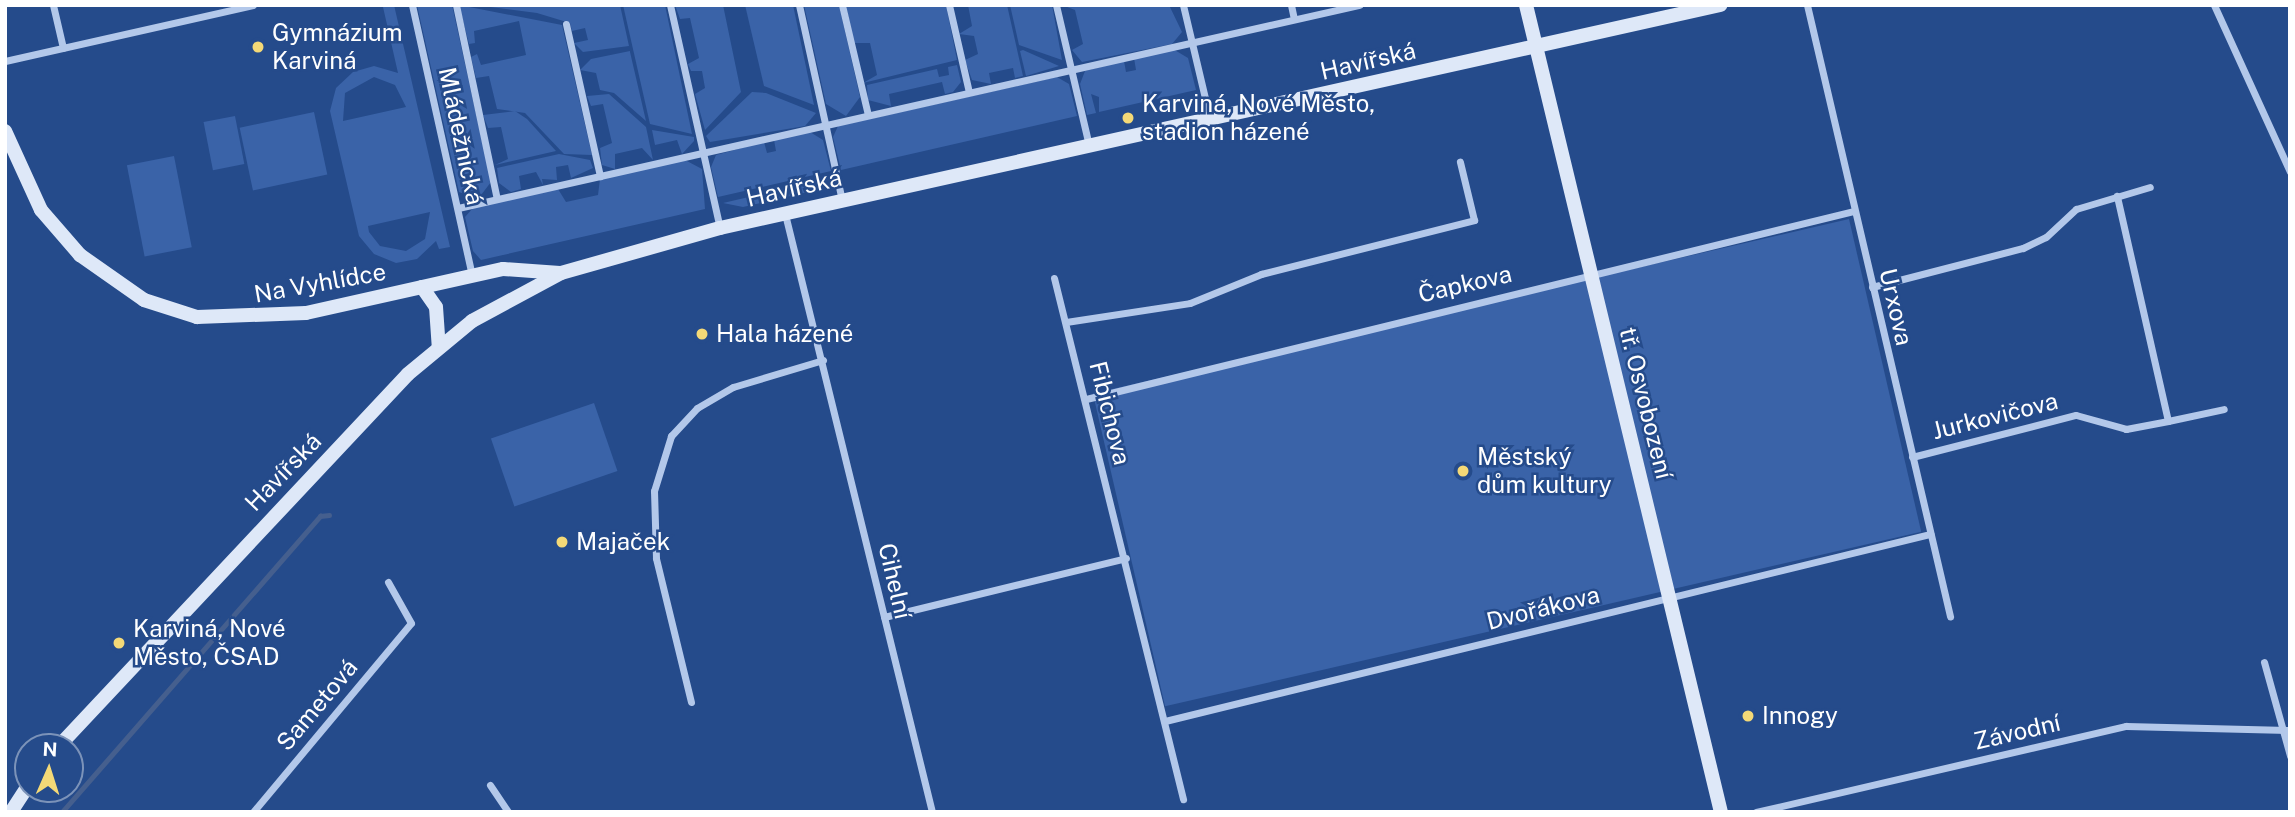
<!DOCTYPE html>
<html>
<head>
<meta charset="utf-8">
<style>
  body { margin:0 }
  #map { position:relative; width:2295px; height:817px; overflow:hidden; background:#254b8b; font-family:"Public Sans",sans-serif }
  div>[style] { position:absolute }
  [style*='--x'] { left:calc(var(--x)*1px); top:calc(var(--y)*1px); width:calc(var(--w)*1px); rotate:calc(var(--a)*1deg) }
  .green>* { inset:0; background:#3a63a8; transform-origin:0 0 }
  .stream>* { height:4.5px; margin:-2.25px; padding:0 2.25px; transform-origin:2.25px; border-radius:2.25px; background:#455f8e }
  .street>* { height:7px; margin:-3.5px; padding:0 3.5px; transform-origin:3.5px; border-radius:3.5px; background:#b3c8ea }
  .secondary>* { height:14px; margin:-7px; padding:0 7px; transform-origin:7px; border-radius:7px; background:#dee8f8 }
  .dots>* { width:19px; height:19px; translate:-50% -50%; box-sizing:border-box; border:4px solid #254b8b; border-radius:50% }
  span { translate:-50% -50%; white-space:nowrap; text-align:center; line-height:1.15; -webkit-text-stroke:5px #254b8b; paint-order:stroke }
  .poi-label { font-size:24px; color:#fff }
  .left { translate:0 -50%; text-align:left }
  .street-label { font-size:24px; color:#fff }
  .frame { position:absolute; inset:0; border:7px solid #fff; pointer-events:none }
  .north { position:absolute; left:14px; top:733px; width:70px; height:70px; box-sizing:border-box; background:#254b8b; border:2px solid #7c93b9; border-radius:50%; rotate:3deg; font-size:19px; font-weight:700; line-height:28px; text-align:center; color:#fff }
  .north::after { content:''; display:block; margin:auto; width:24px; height:32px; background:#f4d977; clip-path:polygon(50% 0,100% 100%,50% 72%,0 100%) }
</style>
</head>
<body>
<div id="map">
  <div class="green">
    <div style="clip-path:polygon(evenodd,394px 5px,450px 247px,439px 249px,436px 241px,417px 259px,396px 263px,374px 254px,359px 236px,330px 111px,336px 88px,353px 72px,374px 66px,398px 73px,383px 7px,394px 5px,374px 77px,395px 85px,406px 107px,343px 121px,345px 93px,374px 77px,394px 5px,430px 212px,425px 239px,406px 251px,380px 246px,369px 232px,368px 226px,430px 212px)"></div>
    <div style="clip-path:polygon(417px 5px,452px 5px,491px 182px,478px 199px,459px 192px)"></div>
    <div style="clip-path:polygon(459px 5px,562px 25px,592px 155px,564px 154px,525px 113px,497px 109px,489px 76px,476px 78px,471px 57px,477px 54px,481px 65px,526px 55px,519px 21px,474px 31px,475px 43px,469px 44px)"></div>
    <div style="clip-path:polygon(475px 5px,620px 5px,629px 46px,583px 52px,574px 43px,588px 40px,585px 28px,572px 31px,570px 23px,537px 13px)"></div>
    <div style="clip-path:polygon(623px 5px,665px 5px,692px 134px,650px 124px)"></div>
    <div style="clip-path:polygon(675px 5px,723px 5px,741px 92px,705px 130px,695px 94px,705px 88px,702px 71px,691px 71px,688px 64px,699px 58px,690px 18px,680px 19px)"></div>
    <div style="clip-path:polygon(745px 5px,793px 5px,814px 105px,764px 86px)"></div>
    <div style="clip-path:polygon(804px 5px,839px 5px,860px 97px,846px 116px,826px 104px)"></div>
    <div style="clip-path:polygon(846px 5px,946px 5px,957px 60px,863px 83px,877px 75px,870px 43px,854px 43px)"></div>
    <div style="clip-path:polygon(968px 5px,1007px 5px,1023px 76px,1015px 78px,1013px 68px,989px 73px,991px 84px,972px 80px,965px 60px,978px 54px,974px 36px,959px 34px,972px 26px)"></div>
    <div style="clip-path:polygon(1010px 5px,1052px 5px,1062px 60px,1019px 45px)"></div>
    <div style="clip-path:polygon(1062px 5px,1169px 5px,1182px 32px,1172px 44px,1082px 62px,1072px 50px,1083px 44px,1075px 10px)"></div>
    <div style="clip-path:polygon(1173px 49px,1188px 58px,1196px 90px,1099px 112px,1099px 97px,1091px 94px,1096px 113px,1087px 115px,1080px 84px,1085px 71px,1124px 61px,1126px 72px,1136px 70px,1134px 58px)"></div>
    <div style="clip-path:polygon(630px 51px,630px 52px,646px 121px,614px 93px,600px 90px,596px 73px,580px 70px,591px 59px)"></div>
    <div style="clip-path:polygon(1020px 51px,1023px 50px,1059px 66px,1026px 76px)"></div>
    <div style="clip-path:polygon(957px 65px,961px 82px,953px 92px,945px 94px,942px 82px,889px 94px,891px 106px,868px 100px,867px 85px,937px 69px,939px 77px,949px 75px,948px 67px)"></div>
    <div style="clip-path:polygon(1057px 77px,1069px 84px,1077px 116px,841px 170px,833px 137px,838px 126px)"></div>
    <div style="clip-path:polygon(752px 92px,766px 93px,816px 113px,805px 126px,710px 142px,706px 136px)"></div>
    <div style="clip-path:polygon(609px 94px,646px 127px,653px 160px,642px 148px,615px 154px,615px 169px,602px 165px,600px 148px,612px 143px,603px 104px,591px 106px,587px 96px)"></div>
    <div style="clip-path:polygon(515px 111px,527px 119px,556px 151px,495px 165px,508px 159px,501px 127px,488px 128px,483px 115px)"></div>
    <div style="left:314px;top:112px;width:64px;height:76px;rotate:78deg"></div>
    <div style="left:235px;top:116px;width:49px;height:32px;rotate:79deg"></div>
    <div style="clip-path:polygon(652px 130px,694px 137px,694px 141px,682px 154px,677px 140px,655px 145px)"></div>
    <div style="clip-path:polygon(810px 132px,823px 140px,831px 171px,718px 197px,711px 167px,716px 155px,764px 142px,767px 153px,776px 151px,774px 140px)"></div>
    <div style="clip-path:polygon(559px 154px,590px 160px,593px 168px,571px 178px,568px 165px,556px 167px,557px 180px,542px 179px,543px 185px,536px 172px,519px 176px,521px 189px,511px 192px,499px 183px,497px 168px)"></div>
    <div style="left:174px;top:156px;width:93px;height:48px;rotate:79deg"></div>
    <div style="clip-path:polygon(685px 160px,702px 169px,705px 209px,481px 260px,473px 251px,465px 217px,473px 208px,558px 189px,566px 202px,598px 195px,600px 179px)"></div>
    <div style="clip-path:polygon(830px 178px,812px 191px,743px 207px,723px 203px)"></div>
    <div style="left:1849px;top:219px;width:321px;height:776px;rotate:77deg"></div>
    <div style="left:594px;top:403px;width:72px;height:109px;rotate:71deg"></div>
  </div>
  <div class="stream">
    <div style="--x:62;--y:812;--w:393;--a:-48.9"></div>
    <div style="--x:320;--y:516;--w:9;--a:-6"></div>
  </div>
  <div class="street">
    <div style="--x:53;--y:5;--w:44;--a:76.9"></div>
    <div style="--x:412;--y:5;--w:278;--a:77.5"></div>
    <div style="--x:456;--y:5;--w:198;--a:78.1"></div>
    <div style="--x:670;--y:5;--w:229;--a:77.4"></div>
    <div style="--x:799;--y:5;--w:201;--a:77.6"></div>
    <div style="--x:842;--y:5;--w:113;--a:76.7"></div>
    <div style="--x:949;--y:5;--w:89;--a:77.1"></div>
    <div style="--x:1056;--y:5;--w:145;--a:76.8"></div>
    <div style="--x:1183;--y:5;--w:117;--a:76.7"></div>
    <div style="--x:1291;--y:5;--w:14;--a:78"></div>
    <div style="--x:1807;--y:5;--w:628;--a:76.83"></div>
    <div style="--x:2214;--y:5;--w:183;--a:65.5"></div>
    <div style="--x:566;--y:24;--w:156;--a:77.4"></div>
    <div style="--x:5;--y:61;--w:254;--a:-12.7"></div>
    <div style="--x:458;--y:208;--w:924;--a:-12.7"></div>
    <div style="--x:785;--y:214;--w:616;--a:76.19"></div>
    <div style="--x:1054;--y:278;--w:537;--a:76.09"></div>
    <div style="--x:1872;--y:287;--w:156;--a:-14.5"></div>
    <div style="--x:2023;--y:248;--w:25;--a:-26"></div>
    <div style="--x:2046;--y:237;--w:41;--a:-43"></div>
    <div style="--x:2076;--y:209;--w:77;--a:-16.6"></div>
    <div style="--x:1066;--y:322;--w:125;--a:-8.7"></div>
    <div style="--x:1190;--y:303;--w:77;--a:-22.2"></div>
    <div style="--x:1261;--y:274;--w:220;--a:-14.2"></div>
    <div style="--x:1474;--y:220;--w:60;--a:-103.6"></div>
    <div style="--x:1086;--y:399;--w:791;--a:-13.76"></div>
    <div style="--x:2168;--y:421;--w:57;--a:-12.1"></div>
    <div style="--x:1912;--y:457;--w:169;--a:-14.4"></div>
    <div style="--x:2076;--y:415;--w:52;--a:15.6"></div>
    <div style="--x:2126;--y:429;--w:43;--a:-10.8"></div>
    <div style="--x:2168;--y:421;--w:231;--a:-102.8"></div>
    <div style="--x:884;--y:617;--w:249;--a:-13.7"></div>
    <div style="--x:2264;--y:662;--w:98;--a:74.5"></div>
    <div style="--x:691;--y:702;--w:148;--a:-103.7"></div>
    <div style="--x:656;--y:558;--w:67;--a:-91.7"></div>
    <div style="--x:654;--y:491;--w:58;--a:-72.8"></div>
    <div style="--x:671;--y:436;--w:38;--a:-47"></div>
    <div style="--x:697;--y:408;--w:42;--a:-30.3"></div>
    <div style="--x:733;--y:387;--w:94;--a:-16.7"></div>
    <div style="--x:1165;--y:721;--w:788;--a:-13.74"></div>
    <div style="--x:490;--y:785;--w:32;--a:56"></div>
    <div style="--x:253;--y:812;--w:246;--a:-50.1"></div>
    <div style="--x:411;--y:623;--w:47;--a:-119.3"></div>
    <div style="--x:1756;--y:812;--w:380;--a:-13.1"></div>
    <div style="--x:2126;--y:726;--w:164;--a:1.4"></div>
  </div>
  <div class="secondary">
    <div style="--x:1526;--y:5;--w:830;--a:76.42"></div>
    <div style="--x:5;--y:131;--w:87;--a:65.5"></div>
    <div style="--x:41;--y:210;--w:60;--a:49.1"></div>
    <div style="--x:80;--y:255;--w:78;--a:35.1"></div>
    <div style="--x:144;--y:300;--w:56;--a:17.8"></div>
    <div style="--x:197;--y:317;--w:109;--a:-2.1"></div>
    <div style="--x:306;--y:313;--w:202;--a:-12.6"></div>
    <div style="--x:503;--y:269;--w:57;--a:4"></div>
    <div style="--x:422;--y:287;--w:24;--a:55"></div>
    <div style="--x:436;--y:307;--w:39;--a:86"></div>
    <div style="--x:58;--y:747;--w:511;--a:-46.82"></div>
    <div style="--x:408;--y:374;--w:83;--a:-39.6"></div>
    <div style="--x:472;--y:321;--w:101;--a:-28.3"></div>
    <div style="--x:561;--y:273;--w:165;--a:-15.8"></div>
    <div style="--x:720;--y:228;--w:1025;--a:-12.57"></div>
    <div style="--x:11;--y:812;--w:31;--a:-57"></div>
  </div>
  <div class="dots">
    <div style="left:258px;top:47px;background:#f4d977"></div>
    <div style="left:1128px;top:118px;background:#f4d977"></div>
    <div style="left:702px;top:334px;background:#f4d977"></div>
    <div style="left:1463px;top:471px;background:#f4d977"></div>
    <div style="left:562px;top:542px;background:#f4d977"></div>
    <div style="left:119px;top:643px;background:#f4d977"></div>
    <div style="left:1748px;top:716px;background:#f4d977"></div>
  </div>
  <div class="poi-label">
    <span class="left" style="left:272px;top:47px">Gymnázium<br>Karviná</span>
    <span class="left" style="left:1142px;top:118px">Karviná, Nové Město,<br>stadion házené</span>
    <span class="left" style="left:716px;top:334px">Hala házené</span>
    <span class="left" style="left:1477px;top:471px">Městský<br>dům kultury</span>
    <span class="left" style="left:576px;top:542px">Majaček</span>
    <span class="left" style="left:133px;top:643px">Karviná, Nové<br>Město, ČSAD</span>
    <span class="left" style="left:1762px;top:716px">Innogy</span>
  </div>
  <div class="street-label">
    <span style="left:1368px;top:61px;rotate:-13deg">Havířská</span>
    <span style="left:461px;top:136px;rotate:78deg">Mládežnická</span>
    <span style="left:794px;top:188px;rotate:-13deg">Havířská</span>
    <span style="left:320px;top:283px;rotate:-10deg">Na Vyhlídce</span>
    <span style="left:1465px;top:284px;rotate:-13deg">Čapkova</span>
    <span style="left:1896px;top:307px;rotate:77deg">Urxova</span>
    <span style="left:1646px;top:403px;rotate:76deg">tř. Osvobození</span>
    <span style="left:1110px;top:413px;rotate:76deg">Fibichova</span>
    <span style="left:1995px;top:416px;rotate:-14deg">Jurkovičova</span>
    <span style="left:283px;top:472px;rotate:-46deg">Havířská</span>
    <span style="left:895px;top:581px;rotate:77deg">Cihelní</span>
    <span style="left:1543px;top:608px;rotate:-14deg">Dvořákova</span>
    <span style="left:317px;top:705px;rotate:-50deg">Sametová</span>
    <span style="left:2017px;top:732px;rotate:-13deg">Závodní</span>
  </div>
  <div class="frame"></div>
  <div class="north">N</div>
</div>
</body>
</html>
